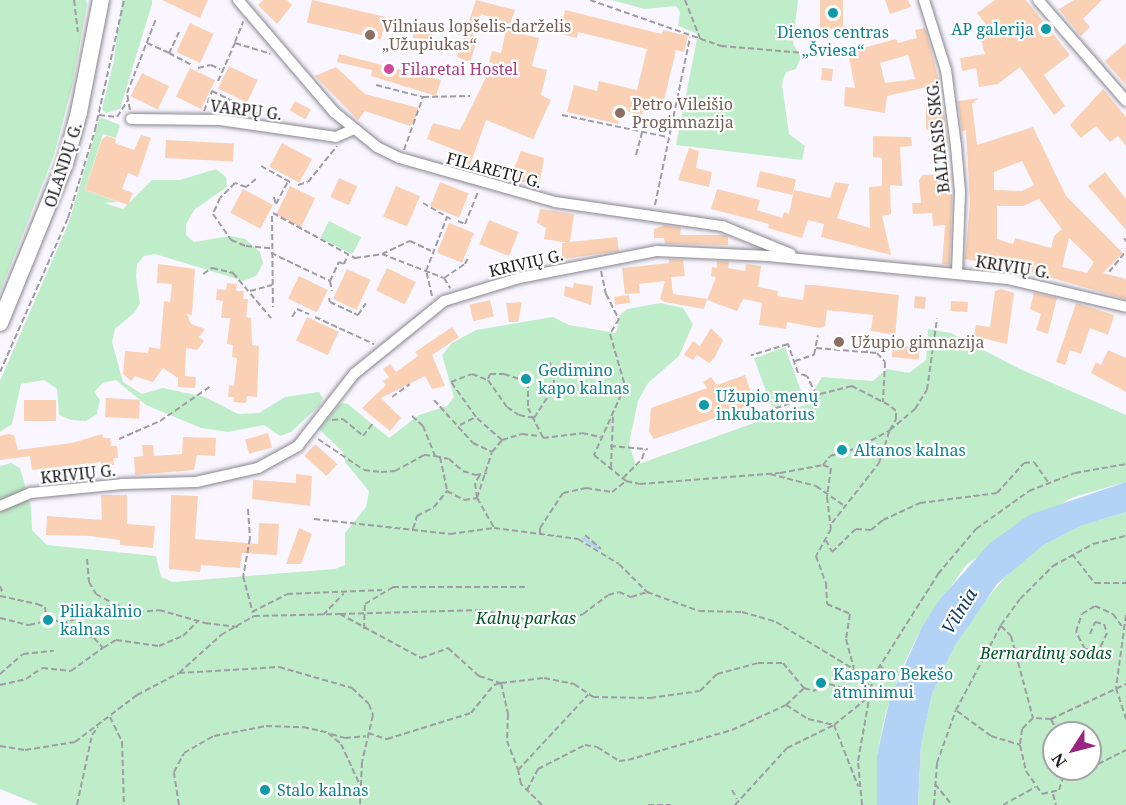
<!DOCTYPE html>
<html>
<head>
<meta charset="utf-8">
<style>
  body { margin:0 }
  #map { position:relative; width:1126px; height:805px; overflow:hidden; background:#f9f6ff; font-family:"Noto Serif",serif }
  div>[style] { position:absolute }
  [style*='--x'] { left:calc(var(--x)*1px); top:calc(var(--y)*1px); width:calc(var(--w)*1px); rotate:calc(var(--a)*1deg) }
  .green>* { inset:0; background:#c0edc9; transform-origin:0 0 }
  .water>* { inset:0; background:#b2d3f6 }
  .stream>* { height:3px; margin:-1.5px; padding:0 1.5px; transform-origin:1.5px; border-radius:1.5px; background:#b2d3f6 }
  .building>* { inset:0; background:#fad1b4; transform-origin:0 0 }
  .path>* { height:2px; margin-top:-1px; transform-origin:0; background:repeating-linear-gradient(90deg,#9f9da4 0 6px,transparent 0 9px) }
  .roads { filter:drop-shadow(0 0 2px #88858e) drop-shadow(0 0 2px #88858e) }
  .minor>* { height:10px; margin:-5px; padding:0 5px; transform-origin:5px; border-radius:5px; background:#fff }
  .primary>* { height:16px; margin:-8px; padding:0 8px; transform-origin:8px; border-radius:8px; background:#fff }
  .dots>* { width:16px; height:16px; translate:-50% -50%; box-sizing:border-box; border:3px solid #fff; border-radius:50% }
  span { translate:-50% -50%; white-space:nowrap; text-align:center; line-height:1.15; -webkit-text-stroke:4.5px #fff; paint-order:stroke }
  .education-label { font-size:16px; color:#785e54 }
  .left { translate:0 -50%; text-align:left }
  .culture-label { font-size:16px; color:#0d838f }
  .right { translate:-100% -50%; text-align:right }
  .hotel-label { font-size:16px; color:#b23c85 }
  .street-label { font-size:16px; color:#1c1a1e }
  .park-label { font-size:16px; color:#015627; font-style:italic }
  .water-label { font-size:18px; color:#0e3b63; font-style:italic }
  .north { position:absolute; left:1042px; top:721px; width:60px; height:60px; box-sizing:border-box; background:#fff; border:2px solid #a4a3a5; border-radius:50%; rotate:234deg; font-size:16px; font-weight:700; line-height:24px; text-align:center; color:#1c1a1e }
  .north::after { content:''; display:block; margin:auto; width:21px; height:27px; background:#992481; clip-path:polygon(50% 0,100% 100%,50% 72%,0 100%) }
</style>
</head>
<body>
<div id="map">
  <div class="green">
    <div style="clip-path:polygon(0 0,86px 0,87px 5px,72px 87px,54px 155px,0 292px)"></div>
    <div style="clip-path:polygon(122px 0,152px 0,152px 4px,120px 109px,106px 113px,102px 109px,114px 60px)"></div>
    <div style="clip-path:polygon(612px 0,798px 0,793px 44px,801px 57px,796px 69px,786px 72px,782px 84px,789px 134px,805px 146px,802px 160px,676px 145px,698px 34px,678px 26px,680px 12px,676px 6px,644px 9px)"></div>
    <div style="clip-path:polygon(100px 117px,120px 125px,116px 138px,103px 134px,85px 190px,118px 202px,104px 203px,123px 209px,152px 180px,180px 180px,216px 169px,226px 177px,227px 187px,195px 209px,186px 224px,186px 235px,194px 242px,230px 236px,245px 239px,260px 252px,263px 263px,257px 275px,244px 281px,155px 254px,144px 256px,137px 264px,136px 277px,140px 303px,135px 312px,115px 329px,112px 342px,123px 382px,142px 394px,163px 388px,205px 397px,238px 414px,259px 413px,285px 397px,319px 392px,323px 398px,319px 406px,291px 432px,280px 436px,264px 425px,228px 432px,201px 428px,146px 405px,116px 380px,103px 383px,94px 392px,100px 400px,97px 414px,86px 421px,71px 420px,59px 415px,57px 389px,44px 380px,21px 384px,12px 424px,0 432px,0 381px,69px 222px)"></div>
    <div style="left:329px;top:221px;width:36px;height:19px;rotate:27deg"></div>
    <div style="clip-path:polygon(660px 303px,683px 308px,693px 324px,679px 356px,648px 383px,638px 401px,629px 444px,636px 465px,805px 405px,822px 377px,873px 381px,887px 369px,909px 373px,926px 360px,928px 329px,951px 333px,1020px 369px,1126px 415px,1126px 482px,1071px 498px,967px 564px,922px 627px,901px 670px,885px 715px,877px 755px,877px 805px,39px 805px,0 789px,0 466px,11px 463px,20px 468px,31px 507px,32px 530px,47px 545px,156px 556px,161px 577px,173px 582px,335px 569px,345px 565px,345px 533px,366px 507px,369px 491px,345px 462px,343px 452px,319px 429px,341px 403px,348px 404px,389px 438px,419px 415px,447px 406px,454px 397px,442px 355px,452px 343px,476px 330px,553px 317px,569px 325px,616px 333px,620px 315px,627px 309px)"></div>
    <div style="left:785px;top:347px;width:53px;height:33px;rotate:70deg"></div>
    <div style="clip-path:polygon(evenodd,1126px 512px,1126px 805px,918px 805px,921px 745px,932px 694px,954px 647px,980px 607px,1017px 563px,1042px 546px,1080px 526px,1126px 512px,1054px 733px,1090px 733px,1090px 769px,1054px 769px,1054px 733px)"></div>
  </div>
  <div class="water">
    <div style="clip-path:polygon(1126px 482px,1126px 512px,1080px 526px,1042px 546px,997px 584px,954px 647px,932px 694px,921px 745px,918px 805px,877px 805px,877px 755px,890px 698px,922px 627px,940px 599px,990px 543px,1029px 515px)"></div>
  </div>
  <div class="stream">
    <div style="--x:583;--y:538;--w:17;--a:33"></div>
  </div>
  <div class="building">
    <div style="clip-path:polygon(162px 0,208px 0,200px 18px)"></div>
    <div style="clip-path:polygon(263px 0,287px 0,292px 5px,277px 24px,258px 5px)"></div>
    <div style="left:312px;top:0;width:76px;height:23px;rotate:13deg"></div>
    <div style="clip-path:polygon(476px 0,515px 10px,510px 24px,481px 14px,471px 42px,476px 44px,470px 62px,457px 57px)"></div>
    <div style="left:820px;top:0;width:23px;height:29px"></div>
    <div style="clip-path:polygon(885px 0,908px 0,911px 7px,890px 14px)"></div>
    <div style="clip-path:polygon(995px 0,1026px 0,1070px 55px,1044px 75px,1065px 106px,1054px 115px,1020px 67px,998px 84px,979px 87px,976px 68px,962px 71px,960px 58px,985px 54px,978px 30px,988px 27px,977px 13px)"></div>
    <div style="clip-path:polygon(1074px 0,1102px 0,1083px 19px,1090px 27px,1081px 36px,1059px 9px)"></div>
    <div style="clip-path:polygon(565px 10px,662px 34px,663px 30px,688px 36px,684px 52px,676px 50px,662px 109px,645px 104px,642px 115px,621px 110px,618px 124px,567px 112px,574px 85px,597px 91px,599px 81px,637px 90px,647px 49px,578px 32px,577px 38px,560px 34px)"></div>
    <div style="left:190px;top:23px;width:26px;height:32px;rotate:25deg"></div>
    <div style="clip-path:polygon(evenodd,925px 28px,940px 84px,887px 96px,885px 113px,844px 106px,845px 87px,855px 88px,848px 52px,896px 39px,898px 43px,917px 38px,915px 30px,925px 28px,908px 55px,915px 79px,885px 83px,880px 63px,908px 55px)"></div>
    <div style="left:414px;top:29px;width:18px;height:9px;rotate:9deg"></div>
    <div style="clip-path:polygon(506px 30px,539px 38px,532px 66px,547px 70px,541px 95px,551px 100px,533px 139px,486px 120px,470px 165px,459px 160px,463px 153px,427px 139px,433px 123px,460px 130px,493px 63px,489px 62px,492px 51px,501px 53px)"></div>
    <div style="clip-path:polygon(1126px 43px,1126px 85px,1105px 61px)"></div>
    <div style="clip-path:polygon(339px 54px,441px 80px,436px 96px,371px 76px,372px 70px,337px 62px)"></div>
    <div style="left:229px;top:66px;width:32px;height:25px;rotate:26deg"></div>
    <div style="clip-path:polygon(336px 67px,365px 94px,419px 108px,415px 119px,410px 126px,365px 111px,358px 120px,315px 76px)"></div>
    <div style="left:190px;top:68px;width:28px;height:32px;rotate:26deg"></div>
    <div style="left:822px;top:68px;width:11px;height:12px;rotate:5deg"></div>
    <div style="left:142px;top:73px;width:30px;height:26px;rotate:26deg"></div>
    <div style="clip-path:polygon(1103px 89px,1126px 117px,1126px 146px,1118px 136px,1110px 142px,1096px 126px,1081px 138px,1070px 125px)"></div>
    <div style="clip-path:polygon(evenodd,979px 98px,972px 104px,977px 145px,1033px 127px,1066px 196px,1123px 253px,1103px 273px,1126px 279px,1126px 299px,1020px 269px,965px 259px,970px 203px,966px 130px,962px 131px,958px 101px,979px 98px,1022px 161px,1034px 185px,1022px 191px,994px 190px,994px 172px,1022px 161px,979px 98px,1039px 199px,1062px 229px,1054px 236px,1051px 248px,1015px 238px,1013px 244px,997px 239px,997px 206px,1023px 206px,1039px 199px,979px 98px,1069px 238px,1094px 262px,1087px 273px,1062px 267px,1069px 238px)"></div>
    <div style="clip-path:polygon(942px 100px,948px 144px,932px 145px,930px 129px,926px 130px,926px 102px)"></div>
    <div style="left:295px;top:101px;width:18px;height:11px;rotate:29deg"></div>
    <div style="clip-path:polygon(141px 135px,151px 138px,138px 177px,128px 173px,122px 189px,133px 193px,128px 205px,85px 190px,102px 139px,107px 136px,116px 139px,115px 143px,134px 150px)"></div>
    <div style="clip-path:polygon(873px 136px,911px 137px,912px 146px,900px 147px,902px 186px,890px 185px,891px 214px,882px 216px,891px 255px,821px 237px,824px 224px,808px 220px,802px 238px,768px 228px,769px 224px,711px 209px,717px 189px,760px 200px,757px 210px,782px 218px,784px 212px,789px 214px,794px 190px,830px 198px,835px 182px,849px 184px,837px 218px,870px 228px,869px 187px,882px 186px,882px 158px,873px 157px)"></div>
    <div style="left:166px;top:140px;width:68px;height:18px;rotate:3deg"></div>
    <div style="left:282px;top:143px;width:34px;height:27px;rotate:28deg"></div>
    <div style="clip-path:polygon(689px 148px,699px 151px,696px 168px,712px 172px,709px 187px,678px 180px)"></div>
    <div style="clip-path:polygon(521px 151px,544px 158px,539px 187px,510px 178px)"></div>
    <div style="left:760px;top:171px;width:37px;height:16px;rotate:13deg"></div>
    <div style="clip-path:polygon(1105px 172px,1126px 199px,1126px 230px,1088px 186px)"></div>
    <div style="clip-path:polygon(951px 174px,952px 192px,950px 265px,942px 264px,945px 225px,933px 226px,932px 213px,913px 214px,912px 203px,921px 203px,919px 180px,923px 175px)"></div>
    <div style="left:339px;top:178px;width:20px;height:21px;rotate:24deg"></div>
    <div style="left:440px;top:182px;width:31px;height:26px;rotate:22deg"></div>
    <div style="left:290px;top:186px;width:28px;height:32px;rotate:26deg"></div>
    <div style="left:396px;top:186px;width:26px;height:33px;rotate:23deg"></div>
    <div style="left:243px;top:189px;width:34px;height:27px;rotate:28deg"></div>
    <div style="clip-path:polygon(540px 209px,574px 214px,570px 242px,617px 237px,619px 251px,562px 259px,562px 243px,568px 243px,544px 239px,546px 228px,537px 223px)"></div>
    <div style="left:489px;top:220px;width:32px;height:26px;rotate:22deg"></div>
    <div style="left:449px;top:223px;width:27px;height:32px;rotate:22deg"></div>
    <div style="clip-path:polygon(665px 225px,681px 228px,680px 235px,724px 235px,728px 237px,728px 245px,665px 244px,664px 238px,654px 238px,654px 229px)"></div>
    <div style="clip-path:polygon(669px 259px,683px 260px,685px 276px,671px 277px,673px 294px,707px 299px,704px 309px,664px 302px,660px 299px,665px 281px,639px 284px,640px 293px,625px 294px,622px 268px,669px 263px)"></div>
    <div style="clip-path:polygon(717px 261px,729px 262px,728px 268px,745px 271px,746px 264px,761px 266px,758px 287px,778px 291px,777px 296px,803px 300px,805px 285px,814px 285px,899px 295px,895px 335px,871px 331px,873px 315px,827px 310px,825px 326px,819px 328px,787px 322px,786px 329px,759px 325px,762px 303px,743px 299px,737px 311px,707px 300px,716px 277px,711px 276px,712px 267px,717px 268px)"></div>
    <div style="clip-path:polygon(158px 264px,195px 269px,192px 315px,187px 314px,191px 324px,205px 329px,199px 337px,204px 341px,197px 350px,186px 348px,185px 376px,196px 377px,195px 388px,178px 387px,178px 378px,163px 368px,153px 382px,135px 376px,131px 381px,123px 374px,125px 351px,148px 353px,149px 347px,160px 349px,164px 301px,170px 302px,172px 284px,157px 283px)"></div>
    <div style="left:387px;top:268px;width:32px;height:25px;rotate:26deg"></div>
    <div style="left:347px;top:269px;width:26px;height:33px;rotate:25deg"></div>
    <div style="left:299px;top:276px;width:32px;height:25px;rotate:26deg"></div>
    <div style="clip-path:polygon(227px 283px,237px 284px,236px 291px,244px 291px,243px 299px,248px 299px,246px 317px,251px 318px,252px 345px,259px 346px,257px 397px,247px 396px,246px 403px,234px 402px,234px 397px,228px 397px,229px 385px,234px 386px,237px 358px,232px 357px,233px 345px,227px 344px,230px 318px,221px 318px,223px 301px,216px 300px,217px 289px,226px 290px)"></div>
    <div style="clip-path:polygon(574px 283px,593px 286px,591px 305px,564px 296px,565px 286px,573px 288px)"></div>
    <div style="clip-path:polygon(1001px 289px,1014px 293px,1007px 344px,974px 336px,976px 325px,990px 327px,995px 291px)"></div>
    <div style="clip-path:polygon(1034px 293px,1057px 298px,1048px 334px,1036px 330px,1041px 314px,1030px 309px)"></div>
    <div style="left:629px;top:295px;width:8px;height:15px;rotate:83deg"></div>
    <div style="left:915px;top:296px;width:11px;height:12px;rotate:5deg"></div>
    <div style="left:490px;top:300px;width:17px;height:21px;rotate:77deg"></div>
    <div style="left:951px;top:301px;width:17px;height:10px;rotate:3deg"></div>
    <div style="clip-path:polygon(522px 302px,518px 322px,509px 322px,506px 303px)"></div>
    <div style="clip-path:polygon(1076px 303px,1114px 315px,1108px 335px,1090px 328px,1081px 354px,1070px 350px,1065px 365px,1056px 362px)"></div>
    <div style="left:307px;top:317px;width:35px;height:26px;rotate:25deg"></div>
    <div style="clip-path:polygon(452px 327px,459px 337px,432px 355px,445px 386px,432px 389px,425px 376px,381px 398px,401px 418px,390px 431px,362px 408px,386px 385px,383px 381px,389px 377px,383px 369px,390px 364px,396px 372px,418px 356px,415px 352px)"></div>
    <div style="clip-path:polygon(711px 328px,723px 340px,715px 357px,709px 363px,697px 355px,693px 360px,684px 355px,693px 341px,700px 346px)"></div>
    <div style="left:893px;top:345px;width:27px;height:12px;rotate:6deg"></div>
    <div style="clip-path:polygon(1108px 350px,1126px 358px,1126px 392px,1091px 373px,1096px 362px,1101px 365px)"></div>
    <div style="clip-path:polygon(745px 375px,754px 401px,741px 409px,654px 439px,649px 432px,651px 408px,707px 388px,703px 382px,711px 377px,717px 385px)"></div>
    <div style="left:106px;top:398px;width:34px;height:19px;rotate:3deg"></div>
    <div style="left:24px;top:400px;width:32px;height:21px"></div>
    <div style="left:268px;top:433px;width:15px;height:24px;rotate:74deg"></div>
    <div style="clip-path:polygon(8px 434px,14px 435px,18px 450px,72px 443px,102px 434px,103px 438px,110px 438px,111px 446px,117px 446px,118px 458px,113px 458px,114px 465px,102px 467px,101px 462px,32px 470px,30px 456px,0 460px,0 436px)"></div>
    <div style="clip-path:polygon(183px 437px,216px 438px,215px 456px,197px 455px,194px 470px,135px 475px,134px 457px,143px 456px,142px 445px,153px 445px,154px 456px,182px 454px)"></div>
    <div style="left:315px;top:444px;width:30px;height:16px;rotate:42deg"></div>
    <div style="clip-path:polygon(296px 474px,312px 476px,310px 506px,252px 499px,253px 480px,296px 483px)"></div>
    <div style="clip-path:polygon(101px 495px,127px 495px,127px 524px,155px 526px,153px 548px,120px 545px,120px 540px,91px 536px,46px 535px,47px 516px,102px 520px)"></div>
    <div style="clip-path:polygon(171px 495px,198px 496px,195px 539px,258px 544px,259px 523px,279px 524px,277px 555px,242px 553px,240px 568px,201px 565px,200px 572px,169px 569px)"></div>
    <div style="clip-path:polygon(299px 528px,312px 534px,301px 564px,286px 564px)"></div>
  </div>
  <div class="path">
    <div style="--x:74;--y:0;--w:32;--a:83"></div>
    <div style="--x:590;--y:0;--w:139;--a:19.3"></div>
    <div style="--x:721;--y:46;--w:96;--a:4.8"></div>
    <div style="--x:685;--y:0;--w:44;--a:68.7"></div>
    <div style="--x:179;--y:32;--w:23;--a:115"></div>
    <div style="--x:169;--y:53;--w:26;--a:28"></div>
    <div style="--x:235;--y:42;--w:22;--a:-68"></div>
    <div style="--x:147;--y:43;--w:24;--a:24"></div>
    <div style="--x:198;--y:68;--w:13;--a:-13"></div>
    <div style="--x:211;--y:65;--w:10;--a:24"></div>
    <div style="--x:218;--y:81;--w:42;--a:-65.9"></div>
    <div style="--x:235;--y:43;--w:37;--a:17"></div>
    <div style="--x:376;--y:85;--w:49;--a:14.3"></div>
    <div style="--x:423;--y:97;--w:47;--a:-1.2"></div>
    <div style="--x:130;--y:110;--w:17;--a:-100"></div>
    <div style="--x:127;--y:93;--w:79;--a:-68.6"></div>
    <div style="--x:204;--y:111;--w:22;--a:-68"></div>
    <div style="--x:212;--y:91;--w:55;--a:26.1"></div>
    <div style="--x:99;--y:115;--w:18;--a:6"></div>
    <div style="--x:117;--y:117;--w:20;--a:-57"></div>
    <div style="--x:562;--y:115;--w:107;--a:11.8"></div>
    <div style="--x:404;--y:150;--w:56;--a:-70.3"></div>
    <div style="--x:636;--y:155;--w:24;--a:-75"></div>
    <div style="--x:261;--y:166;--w:35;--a:29"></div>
    <div style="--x:256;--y:179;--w:13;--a:141"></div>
    <div style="--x:246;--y:187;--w:12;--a:-160"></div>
    <div style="--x:235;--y:183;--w:21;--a:135"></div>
    <div style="--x:220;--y:198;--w:17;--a:114"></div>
    <div style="--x:213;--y:214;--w:32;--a:55"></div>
    <div style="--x:231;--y:240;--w:16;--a:22"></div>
    <div style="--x:246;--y:246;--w:25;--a:5"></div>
    <div style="--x:298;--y:185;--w:10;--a:-17"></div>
    <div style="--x:308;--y:182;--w:46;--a:-51.1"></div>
    <div style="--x:274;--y:197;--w:9;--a:77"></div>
    <div style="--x:423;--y:203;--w:32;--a:30"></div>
    <div style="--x:276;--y:204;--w:26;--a:-62"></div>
    <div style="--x:655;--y:205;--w:171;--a:-78.2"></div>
    <div style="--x:273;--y:213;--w:94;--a:28.8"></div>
    <div style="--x:355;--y:258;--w:27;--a:-8"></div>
    <div style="--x:382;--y:254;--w:66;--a:21.2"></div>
    <div style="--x:444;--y:278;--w:12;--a:59"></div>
    <div style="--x:272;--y:216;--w:91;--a:89.4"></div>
    <div style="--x:458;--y:221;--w:8;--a:23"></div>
    <div style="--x:465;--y:224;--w:35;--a:-68"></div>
    <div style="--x:1124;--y:238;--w:4;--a:56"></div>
    <div style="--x:271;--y:253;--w:65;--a:25.4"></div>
    <div style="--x:330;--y:281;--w:21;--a:-65"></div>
    <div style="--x:339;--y:262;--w:5;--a:22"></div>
    <div style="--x:344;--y:264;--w:10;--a:-66"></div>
    <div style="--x:382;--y:254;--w:31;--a:-25"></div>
    <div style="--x:410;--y:241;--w:23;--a:25"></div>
    <div style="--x:601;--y:271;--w:24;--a:78"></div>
    <div style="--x:606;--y:294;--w:28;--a:63"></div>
    <div style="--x:619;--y:319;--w:17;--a:121"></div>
    <div style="--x:610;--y:334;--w:54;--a:73.9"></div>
    <div style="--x:625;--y:386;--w:76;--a:114.2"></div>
    <div style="--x:594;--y:455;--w:41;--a:39.1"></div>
    <div style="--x:626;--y:481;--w:14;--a:12"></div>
    <div style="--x:640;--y:484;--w:140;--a:-4.5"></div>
    <div style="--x:780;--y:473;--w:44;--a:-10.5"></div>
    <div style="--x:823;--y:465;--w:11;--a:-52"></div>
    <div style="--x:830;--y:456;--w:26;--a:-16"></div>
    <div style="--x:855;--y:449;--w:40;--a:-28"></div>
    <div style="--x:890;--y:430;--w:13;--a:-61"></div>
    <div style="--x:896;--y:419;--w:8;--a:-90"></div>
    <div style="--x:896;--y:411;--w:9;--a:-139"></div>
    <div style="--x:889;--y:405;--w:42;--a:-152.8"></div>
    <div style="--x:852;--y:386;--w:37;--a:166"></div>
    <div style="--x:816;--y:395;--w:21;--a:-115"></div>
    <div style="--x:807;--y:376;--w:9;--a:-162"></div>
    <div style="--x:798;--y:373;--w:31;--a:-109"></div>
    <div style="--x:788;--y:344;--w:39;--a:163"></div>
    <div style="--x:1109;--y:272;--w:27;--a:-51"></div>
    <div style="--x:203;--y:274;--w:11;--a:-34"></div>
    <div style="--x:212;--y:268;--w:22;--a:13"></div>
    <div style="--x:233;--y:273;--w:59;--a:49.8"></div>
    <div style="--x:444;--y:278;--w:25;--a:-34"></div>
    <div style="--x:465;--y:264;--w:9;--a:-63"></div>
    <div style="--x:330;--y:281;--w:10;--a:79"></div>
    <div style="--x:250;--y:291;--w:23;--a:-15"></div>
    <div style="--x:432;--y:296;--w:26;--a:-103"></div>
    <div style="--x:426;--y:271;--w:58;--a:-68.7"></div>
    <div style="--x:329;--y:298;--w:4;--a:76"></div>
    <div style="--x:330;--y:302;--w:31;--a:25"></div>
    <div style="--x:358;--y:315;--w:14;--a:-56"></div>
    <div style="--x:292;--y:317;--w:9;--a:-58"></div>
    <div style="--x:297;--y:309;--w:13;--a:23"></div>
    <div style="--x:315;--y:317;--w:65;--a:24.6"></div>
    <div style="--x:816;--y:348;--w:61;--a:4.7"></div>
    <div style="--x:877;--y:353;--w:12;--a:48"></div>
    <div style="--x:885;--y:362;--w:40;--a:92.9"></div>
    <div style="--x:867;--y:353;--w:13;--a:-86"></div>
    <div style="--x:795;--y:361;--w:20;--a:-18"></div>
    <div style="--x:814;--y:355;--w:20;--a:-79"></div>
    <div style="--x:0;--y:372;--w:168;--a:-66.2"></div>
    <div style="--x:68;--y:218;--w:92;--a:-72.9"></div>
    <div style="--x:95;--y:130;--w:133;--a:-77.4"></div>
    <div style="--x:488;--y:379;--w:5;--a:-68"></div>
    <div style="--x:490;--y:374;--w:14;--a:0"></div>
    <div style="--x:504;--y:374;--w:25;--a:18"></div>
    <div style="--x:528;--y:382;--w:26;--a:90"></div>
    <div style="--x:528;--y:408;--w:34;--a:63"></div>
    <div style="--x:543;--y:438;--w:39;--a:-7"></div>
    <div style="--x:582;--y:433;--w:19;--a:12"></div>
    <div style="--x:392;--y:397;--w:22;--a:-36"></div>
    <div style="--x:434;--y:400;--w:58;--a:47.8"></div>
    <div style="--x:473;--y:443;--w:21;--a:25"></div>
    <div style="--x:767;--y:411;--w:52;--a:-18.1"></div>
    <div style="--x:412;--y:416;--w:15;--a:42"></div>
    <div style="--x:423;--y:426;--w:32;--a:68"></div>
    <div style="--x:435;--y:456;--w:14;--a:12"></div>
    <div style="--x:449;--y:459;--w:18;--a:41"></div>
    <div style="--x:463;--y:471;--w:13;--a:18"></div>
    <div style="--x:475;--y:475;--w:12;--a:-9"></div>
    <div style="--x:332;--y:420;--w:11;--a:-5"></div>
    <div style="--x:343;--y:419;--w:26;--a:40"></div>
    <div style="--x:363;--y:436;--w:18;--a:-52"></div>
    <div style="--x:460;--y:425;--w:18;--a:-27"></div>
    <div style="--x:119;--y:439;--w:45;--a:-23.7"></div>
    <div style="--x:160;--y:421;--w:62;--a:-34.5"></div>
    <div style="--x:318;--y:439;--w:55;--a:34"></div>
    <div style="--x:364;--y:470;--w:17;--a:7"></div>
    <div style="--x:381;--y:472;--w:14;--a:-4"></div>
    <div style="--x:395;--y:471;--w:33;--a:-29"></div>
    <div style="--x:424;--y:455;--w:11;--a:5"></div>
    <div style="--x:502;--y:440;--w:35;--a:-139"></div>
    <div style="--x:476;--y:417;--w:43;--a:-125.5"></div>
    <div style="--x:451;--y:382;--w:22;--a:-21"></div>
    <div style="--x:472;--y:374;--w:17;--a:21"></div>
    <div style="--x:488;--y:380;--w:33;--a:55"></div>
    <div style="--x:507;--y:407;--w:14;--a:34"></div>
    <div style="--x:519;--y:415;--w:15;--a:11"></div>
    <div style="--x:534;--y:418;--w:38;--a:-57"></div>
    <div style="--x:555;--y:386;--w:25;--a:-102"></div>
    <div style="--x:610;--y:446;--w:38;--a:5"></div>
    <div style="--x:440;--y:457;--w:35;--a:78"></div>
    <div style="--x:823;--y:465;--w:9;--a:21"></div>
    <div style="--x:831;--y:468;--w:29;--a:98"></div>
    <div style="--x:827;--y:497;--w:32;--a:83"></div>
    <div style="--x:831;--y:529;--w:31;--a:119"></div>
    <div style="--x:816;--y:556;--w:29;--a:70"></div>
    <div style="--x:826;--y:583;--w:21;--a:87"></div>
    <div style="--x:827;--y:604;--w:25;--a:23"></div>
    <div style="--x:850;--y:614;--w:25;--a:99"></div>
    <div style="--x:846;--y:639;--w:30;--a:75"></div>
    <div style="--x:611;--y:468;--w:53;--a:-87.8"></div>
    <div style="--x:770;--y:474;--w:48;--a:14.6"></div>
    <div style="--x:816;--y:486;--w:33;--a:35"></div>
    <div style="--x:480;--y:475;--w:9;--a:122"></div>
    <div style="--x:475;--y:483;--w:15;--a:82"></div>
    <div style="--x:477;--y:498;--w:34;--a:60"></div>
    <div style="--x:623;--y:478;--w:27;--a:-45"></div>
    <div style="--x:642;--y:459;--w:10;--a:-73"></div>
    <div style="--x:248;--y:509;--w:29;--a:86"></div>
    <div style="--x:250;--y:538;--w:39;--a:100"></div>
    <div style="--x:243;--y:576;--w:38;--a:75"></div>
    <div style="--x:314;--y:519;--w:137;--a:6.3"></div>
    <div style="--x:450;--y:534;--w:44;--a:-7.8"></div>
    <div style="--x:494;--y:528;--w:85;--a:7.5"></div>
    <div style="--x:578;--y:539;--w:48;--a:31.4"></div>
    <div style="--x:619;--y:564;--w:40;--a:45"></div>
    <div style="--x:647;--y:592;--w:55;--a:20.1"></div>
    <div style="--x:699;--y:611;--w:43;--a:1.3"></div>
    <div style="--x:742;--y:612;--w:35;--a:16"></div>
    <div style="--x:776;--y:622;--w:98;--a:31.3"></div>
    <div style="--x:860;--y:673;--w:19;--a:55"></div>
    <div style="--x:832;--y:523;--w:76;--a:-51.9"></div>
    <div style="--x:879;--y:463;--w:35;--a:-72"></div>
    <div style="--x:890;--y:430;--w:33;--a:-40"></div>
    <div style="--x:915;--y:409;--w:22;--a:-58"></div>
    <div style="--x:927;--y:390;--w:72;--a:-82"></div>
    <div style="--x:413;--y:529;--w:14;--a:-73"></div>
    <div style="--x:417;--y:516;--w:19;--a:-28"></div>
    <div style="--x:434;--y:507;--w:21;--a:-51"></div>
    <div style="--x:447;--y:491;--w:19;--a:28"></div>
    <div style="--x:464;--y:500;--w:13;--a:-9"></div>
    <div style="--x:477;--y:498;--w:48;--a:-71.9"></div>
    <div style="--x:492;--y:452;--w:16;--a:-50"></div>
    <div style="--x:502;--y:440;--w:21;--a:-17"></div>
    <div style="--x:522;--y:434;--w:17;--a:7"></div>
    <div style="--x:540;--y:534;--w:6;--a:-90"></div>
    <div style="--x:540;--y:528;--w:42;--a:-56.7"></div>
    <div style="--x:563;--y:493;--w:24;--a:-12"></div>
    <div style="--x:586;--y:488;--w:26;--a:9"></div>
    <div style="--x:612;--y:492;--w:18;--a:-38"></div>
    <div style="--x:585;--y:535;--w:21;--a:41"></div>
    <div style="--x:826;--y:540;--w:13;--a:63"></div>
    <div style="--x:832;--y:552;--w:33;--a:-44"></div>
    <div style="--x:856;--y:529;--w:15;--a:4"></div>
    <div style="--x:871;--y:530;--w:16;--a:-40"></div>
    <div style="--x:883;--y:520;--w:41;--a:-24.7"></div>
    <div style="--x:920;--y:503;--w:78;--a:-7.4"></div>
    <div style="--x:997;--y:493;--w:40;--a:-48"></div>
    <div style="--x:1024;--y:463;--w:10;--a:-6"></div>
    <div style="--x:1034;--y:462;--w:24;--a:55"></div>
    <div style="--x:1072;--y:554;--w:37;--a:52"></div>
    <div style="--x:1095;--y:583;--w:31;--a:0"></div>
    <div style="--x:87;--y:559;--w:23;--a:85"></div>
    <div style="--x:89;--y:582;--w:14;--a:60"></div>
    <div style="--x:96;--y:594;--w:21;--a:29"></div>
    <div style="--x:0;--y:586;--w:9;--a:69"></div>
    <div style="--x:0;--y:596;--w:38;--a:12"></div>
    <div style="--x:37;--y:604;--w:9;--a:21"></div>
    <div style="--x:45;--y:607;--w:8;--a:83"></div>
    <div style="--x:46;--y:615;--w:18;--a:29"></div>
    <div style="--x:62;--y:624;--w:56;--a:-21"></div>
    <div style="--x:114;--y:604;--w:25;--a:18"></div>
    <div style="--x:138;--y:612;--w:21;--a:-5"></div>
    <div style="--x:159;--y:610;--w:48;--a:15.8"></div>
    <div style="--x:205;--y:623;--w:33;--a:7"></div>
    <div style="--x:252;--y:612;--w:39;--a:-27"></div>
    <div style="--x:287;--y:594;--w:95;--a:-2.4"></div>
    <div style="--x:340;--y:614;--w:142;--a:-1.6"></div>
    <div style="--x:482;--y:610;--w:37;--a:13"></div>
    <div style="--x:518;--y:618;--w:45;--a:3.8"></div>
    <div style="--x:563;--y:621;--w:21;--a:-19"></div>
    <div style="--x:583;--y:614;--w:31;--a:-37"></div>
    <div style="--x:608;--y:595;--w:11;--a:-15"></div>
    <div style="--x:619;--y:592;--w:13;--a:23"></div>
    <div style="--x:631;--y:597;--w:17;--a:-17"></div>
    <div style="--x:323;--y:615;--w:30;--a:-46"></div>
    <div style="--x:1126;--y:615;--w:74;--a:97.8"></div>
    <div style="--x:1116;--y:688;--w:33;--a:72"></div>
    <div style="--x:0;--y:618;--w:30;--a:14"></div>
    <div style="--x:29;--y:625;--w:13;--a:-13"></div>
    <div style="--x:42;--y:622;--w:8;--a:-60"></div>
    <div style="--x:62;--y:624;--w:35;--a:24"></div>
    <div style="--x:94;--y:638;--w:13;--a:48"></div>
    <div style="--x:103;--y:648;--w:15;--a:-32"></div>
    <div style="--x:116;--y:640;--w:43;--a:7.9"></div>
    <div style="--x:159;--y:646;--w:26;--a:-23"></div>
    <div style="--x:183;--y:636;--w:21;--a:-45"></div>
    <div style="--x:1001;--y:626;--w:14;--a:45"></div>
    <div style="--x:1011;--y:636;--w:85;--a:75"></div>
    <div style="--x:364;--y:629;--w:25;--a:-88"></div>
    <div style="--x:365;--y:604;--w:33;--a:-31"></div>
    <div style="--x:393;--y:587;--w:133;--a:0"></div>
    <div style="--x:1090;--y:634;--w:13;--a:-67"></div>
    <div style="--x:1095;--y:622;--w:9;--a:13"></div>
    <div style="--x:1104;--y:624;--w:9;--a:72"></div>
    <div style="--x:1107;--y:633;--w:19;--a:115"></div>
    <div style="--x:1099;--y:650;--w:14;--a:-176"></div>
    <div style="--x:1085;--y:649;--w:19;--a:-118"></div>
    <div style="--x:1076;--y:632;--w:19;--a:-72"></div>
    <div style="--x:1082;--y:614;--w:15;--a:-32"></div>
    <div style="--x:1095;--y:606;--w:20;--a:24"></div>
    <div style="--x:1113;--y:614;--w:17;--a:54"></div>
    <div style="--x:879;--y:665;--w:18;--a:41"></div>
    <div style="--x:179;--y:673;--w:57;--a:-42.1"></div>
    <div style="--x:221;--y:635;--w:38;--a:-30"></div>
    <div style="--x:254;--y:616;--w:86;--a:-1.3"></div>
    <div style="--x:340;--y:614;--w:92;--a:28.5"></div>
    <div style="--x:421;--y:658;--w:29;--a:-20"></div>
    <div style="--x:448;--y:648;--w:42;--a:42.1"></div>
    <div style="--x:479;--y:676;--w:23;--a:18"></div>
    <div style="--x:501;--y:683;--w:43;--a:-6.6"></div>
    <div style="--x:544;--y:678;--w:31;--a:11"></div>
    <div style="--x:574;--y:684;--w:23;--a:34"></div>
    <div style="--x:593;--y:697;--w:57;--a:1"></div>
    <div style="--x:650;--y:698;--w:50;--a:-8"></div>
    <div style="--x:700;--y:691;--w:24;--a:-45"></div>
    <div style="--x:717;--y:674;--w:42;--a:-15"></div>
    <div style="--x:758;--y:663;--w:25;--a:0"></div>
    <div style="--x:783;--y:663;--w:33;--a:50"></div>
    <div style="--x:0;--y:674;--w:30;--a:-41"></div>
    <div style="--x:23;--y:654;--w:31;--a:-6"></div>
    <div style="--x:0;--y:685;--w:27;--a:-13"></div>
    <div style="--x:26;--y:679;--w:19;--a:-35"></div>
    <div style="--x:42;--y:668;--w:29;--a:6"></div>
    <div style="--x:71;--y:671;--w:39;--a:-36"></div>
    <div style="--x:786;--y:705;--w:26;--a:32"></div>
    <div style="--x:808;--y:719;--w:27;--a:13"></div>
    <div style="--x:957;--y:711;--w:42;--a:36.3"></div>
    <div style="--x:991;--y:736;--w:30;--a:17"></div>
    <div style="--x:110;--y:717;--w:28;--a:64"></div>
    <div style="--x:122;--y:742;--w:63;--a:88.2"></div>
    <div style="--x:1051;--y:719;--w:83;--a:-25"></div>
    <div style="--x:834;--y:725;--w:66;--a:68.5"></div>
    <div style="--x:368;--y:733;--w:20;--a:18"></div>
    <div style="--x:387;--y:739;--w:88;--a:-17.2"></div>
    <div style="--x:471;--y:713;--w:36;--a:-51"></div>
    <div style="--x:494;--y:685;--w:7;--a:-16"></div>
    <div style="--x:501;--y:683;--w:32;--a:77"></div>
    <div style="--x:508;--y:714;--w:27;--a:92"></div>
    <div style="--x:507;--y:741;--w:31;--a:69"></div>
    <div style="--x:1058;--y:733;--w:16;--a:-117"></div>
    <div style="--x:1051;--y:719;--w:18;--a:-177"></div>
    <div style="--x:1033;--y:718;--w:16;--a:135"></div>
    <div style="--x:1022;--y:729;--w:16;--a:97"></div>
    <div style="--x:1020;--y:745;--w:27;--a:77"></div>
    <div style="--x:1026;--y:771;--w:28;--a:55"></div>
    <div style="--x:1042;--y:794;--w:17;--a:-13"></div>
    <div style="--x:1059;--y:790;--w:22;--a:-72"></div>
    <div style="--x:331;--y:734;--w:15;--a:16"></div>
    <div style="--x:345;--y:738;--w:21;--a:-5"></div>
    <div style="--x:0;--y:746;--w:25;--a:9"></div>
    <div style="--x:25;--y:750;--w:51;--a:-9.1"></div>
    <div style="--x:75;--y:742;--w:78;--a:-37.2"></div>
    <div style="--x:137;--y:695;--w:47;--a:-27.6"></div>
    <div style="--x:179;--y:673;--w:100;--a:-3.4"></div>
    <div style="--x:279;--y:667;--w:76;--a:16"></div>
    <div style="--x:352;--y:688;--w:23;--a:43"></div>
    <div style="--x:369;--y:704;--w:12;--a:70"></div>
    <div style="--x:373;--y:715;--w:48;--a:103.2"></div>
    <div style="--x:362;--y:762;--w:43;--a:92.7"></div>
    <div style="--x:1090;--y:768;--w:40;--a:-26.6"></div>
    <div style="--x:1066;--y:775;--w:22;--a:-16"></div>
    <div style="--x:935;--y:784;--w:27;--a:51"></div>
    <div style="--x:527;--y:790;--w:24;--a:-62"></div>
    <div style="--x:538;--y:769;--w:53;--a:-27.1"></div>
    <div style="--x:585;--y:745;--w:12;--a:9"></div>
    <div style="--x:597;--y:747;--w:26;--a:32"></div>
    <div style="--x:619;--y:761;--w:9;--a:-6"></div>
    <div style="--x:628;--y:760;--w:108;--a:-16.1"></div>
    <div style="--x:732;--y:730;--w:60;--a:-24.8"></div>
    <div style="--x:786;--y:705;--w:25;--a:-43"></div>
    <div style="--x:804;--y:688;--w:9;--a:18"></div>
    <div style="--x:813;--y:691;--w:17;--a:-24"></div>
    <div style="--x:829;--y:684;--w:43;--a:16.3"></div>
    <div style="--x:732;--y:790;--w:10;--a:61"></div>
    <div style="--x:1053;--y:794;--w:11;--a:75"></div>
    <div style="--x:77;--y:805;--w:72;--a:-77.9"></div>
    <div style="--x:92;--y:735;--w:10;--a:-53"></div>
    <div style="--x:179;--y:805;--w:33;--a:-99"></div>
    <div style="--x:174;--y:772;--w:21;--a:-62"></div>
    <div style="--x:184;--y:753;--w:34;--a:-30"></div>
    <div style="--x:214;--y:736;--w:53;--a:-10.9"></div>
    <div style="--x:266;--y:726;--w:37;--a:2"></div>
    <div style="--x:303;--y:727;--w:26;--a:13"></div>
    <div style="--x:328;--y:733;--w:17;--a:40"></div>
    <div style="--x:341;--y:744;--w:43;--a:65.2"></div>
    <div style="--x:542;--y:805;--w:30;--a:-135"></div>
    <div style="--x:521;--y:784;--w:14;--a:-102"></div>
    <div style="--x:518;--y:770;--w:103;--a:-47"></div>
    <div style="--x:648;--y:805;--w:23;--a:0"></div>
    <div style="--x:735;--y:805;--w:77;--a:-47.6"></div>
    <div style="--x:787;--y:748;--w:52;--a:-26.1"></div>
    <div style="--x:834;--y:725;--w:46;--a:-38.9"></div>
    <div style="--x:862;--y:805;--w:44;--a:-95.2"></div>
    <div style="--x:858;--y:761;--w:85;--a:-79.9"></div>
    <div style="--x:873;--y:677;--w:122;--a:-57.7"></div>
    <div style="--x:938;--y:574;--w:59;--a:-49.8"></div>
    <div style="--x:976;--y:529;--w:65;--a:-35.6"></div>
    <div style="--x:1029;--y:491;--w:49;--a:-21.4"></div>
    <div style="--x:1075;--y:473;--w:52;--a:-10"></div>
    <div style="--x:934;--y:805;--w:42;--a:-85.9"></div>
    <div style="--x:937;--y:763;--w:56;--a:-70.3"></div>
    <div style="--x:956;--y:710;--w:96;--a:-62.1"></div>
    <div style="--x:1001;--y:625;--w:32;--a:-54"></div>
    <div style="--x:1020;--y:599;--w:47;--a:-45"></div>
    <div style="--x:1053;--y:566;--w:46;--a:-28.8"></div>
    <div style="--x:1093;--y:544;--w:34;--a:-14"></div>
    <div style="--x:1003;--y:805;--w:37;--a:-29"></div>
  </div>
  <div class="roads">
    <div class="minor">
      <div style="--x:238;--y:0;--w:148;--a:49.4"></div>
      <div style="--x:334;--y:112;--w:55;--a:39.1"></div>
      <div style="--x:377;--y:147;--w:25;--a:26"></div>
      <div style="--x:400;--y:158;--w:161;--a:15.8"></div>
      <div style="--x:555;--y:202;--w:169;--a:8.2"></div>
      <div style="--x:722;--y:226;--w:74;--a:22.1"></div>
      <div style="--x:924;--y:0;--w:73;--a:72.6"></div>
      <div style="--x:946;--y:70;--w:77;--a:82.5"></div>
      <div style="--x:956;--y:146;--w:46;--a:85"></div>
      <div style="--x:960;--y:192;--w:82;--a:92.1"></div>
      <div style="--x:1038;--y:0;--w:134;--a:48.9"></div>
      <div style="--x:131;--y:119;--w:89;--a:0.6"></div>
      <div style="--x:220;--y:120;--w:117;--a:8.3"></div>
      <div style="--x:336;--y:137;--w:20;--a:-24"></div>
      <div style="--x:0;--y:506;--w:34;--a:-23"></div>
      <div style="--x:31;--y:493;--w:91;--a:-5.6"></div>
      <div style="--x:122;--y:484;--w:74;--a:-1.5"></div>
      <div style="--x:196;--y:482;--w:64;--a:-12.7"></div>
      <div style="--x:258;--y:468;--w:46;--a:-28.8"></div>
      <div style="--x:298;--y:446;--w:91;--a:-52.1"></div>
      <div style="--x:354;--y:374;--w:116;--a:-39"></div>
      <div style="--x:444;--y:301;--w:78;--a:-17"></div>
      <div style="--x:519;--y:278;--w:141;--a:-11.1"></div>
      <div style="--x:657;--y:251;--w:111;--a:2.6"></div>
      <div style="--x:768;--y:256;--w:241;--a:5.5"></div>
      <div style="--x:1008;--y:279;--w:121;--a:13.3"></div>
    </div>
    <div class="primary">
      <div style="--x:0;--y:323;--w:172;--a:-67.8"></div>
      <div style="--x:65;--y:164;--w:54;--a:-74.9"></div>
      <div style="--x:79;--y:112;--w:114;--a:-78.9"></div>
    </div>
  </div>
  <div class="dots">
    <div style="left:833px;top:13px;background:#0f9aa8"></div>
    <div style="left:1046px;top:29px;background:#0f9aa8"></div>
    <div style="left:370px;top:35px;background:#8d6e63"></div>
    <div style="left:389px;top:69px;background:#d1479c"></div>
    <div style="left:620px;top:113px;background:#8d6e63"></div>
    <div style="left:839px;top:342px;background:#8d6e63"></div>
    <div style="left:526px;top:379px;background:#0f9aa8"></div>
    <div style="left:704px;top:405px;background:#0f9aa8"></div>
    <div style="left:842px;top:450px;background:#0f9aa8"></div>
    <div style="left:48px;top:620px;background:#0f9aa8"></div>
    <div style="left:821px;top:683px;background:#0f9aa8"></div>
    <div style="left:265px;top:790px;background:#0f9aa8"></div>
  </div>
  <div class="education-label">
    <span class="left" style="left:382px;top:35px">Vilniaus lopšelis-darželis<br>„Užupiukas“</span>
    <span class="left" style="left:632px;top:113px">Petro Vileišio<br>Progimnazija</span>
    <span class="left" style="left:851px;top:342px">Užupio gimnazija</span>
  </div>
  <div class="culture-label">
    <span class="right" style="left:1034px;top:29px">AP galerija</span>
    <span style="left:833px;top:41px">Dienos centras<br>„Šviesa“</span>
    <span class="left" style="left:538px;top:379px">Gedimino<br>kapo kalnas</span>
    <span class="left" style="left:716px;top:405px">Užupio menų<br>inkubatorius</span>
    <span class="left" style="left:854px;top:450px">Altanos kalnas</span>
    <span class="left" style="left:60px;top:620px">Piliakalnio<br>kalnas</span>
    <span class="left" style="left:833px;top:683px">Kasparo Bekešo<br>atminimui</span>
    <span class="left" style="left:277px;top:790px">Stalo kalnas</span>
  </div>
  <div class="hotel-label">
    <span class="left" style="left:401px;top:69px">Filaretai Hostel</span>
  </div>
  <div class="street-label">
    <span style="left:246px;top:110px;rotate:7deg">VARPŲ G.</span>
    <span style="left:938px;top:137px;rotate:-96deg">BALTASIS SKG.</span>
    <span style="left:63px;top:165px;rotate:-72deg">OLANDŲ G.</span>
    <span style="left:494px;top:170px;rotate:15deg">FILARETŲ G.</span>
    <span style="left:526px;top:263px;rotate:-13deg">KRIVIŲ G.</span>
    <span style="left:1013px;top:267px;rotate:9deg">KRIVIŲ G.</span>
    <span style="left:78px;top:474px;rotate:-6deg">KRIVIŲ G.</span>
  </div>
  <div class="park-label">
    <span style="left:526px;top:618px">Kalnų parkas</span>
    <span style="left:1046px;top:653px">Bernardinų sodas</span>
  </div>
  <div class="water-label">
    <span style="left:959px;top:611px;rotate:-58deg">Vilnia</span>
  </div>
  <div class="north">N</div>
</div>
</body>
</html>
